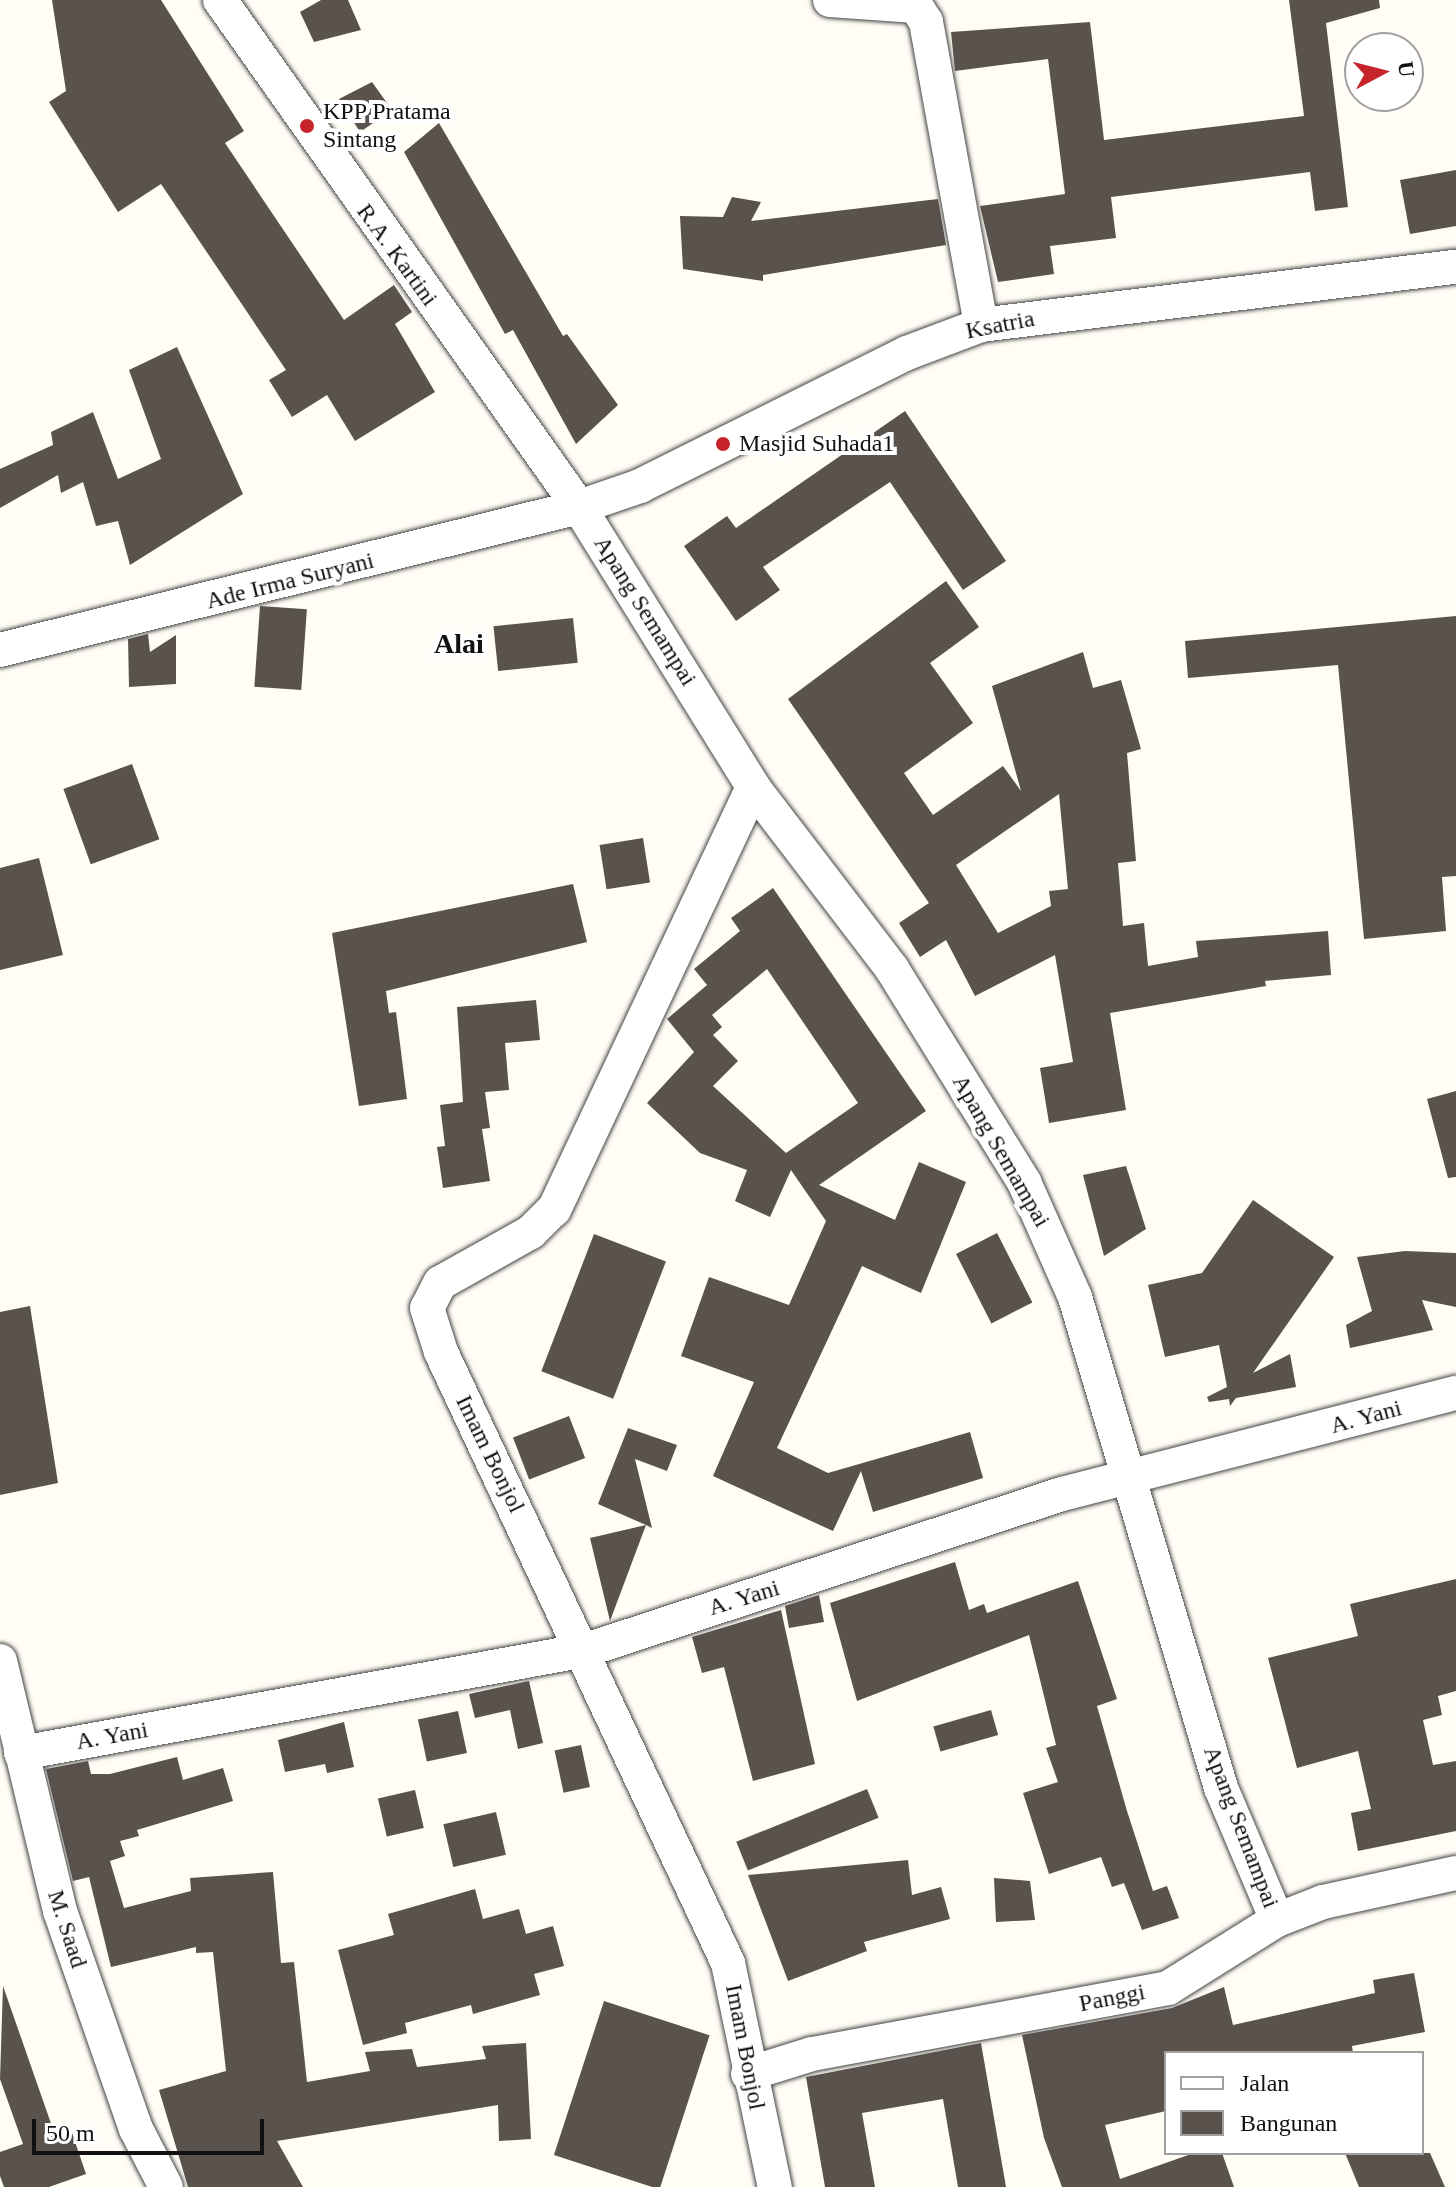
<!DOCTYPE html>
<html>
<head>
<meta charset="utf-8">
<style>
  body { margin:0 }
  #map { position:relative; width:1456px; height:2187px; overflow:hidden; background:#fffdf5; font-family:Georgia,serif }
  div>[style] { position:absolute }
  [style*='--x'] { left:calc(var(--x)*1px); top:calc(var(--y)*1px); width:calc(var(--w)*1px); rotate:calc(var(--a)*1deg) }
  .building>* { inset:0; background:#5a524d; transform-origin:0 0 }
  .roads { filter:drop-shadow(0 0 2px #444) drop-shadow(0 0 2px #444) }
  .minor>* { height:34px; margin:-17px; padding:0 17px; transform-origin:17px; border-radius:17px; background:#fff }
  .dots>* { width:22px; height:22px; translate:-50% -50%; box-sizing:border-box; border:4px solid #fff; border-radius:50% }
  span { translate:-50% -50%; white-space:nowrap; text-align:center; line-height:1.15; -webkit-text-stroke:8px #fff; paint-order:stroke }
  .poi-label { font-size:24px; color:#111 }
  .left { translate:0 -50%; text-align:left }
  .street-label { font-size:24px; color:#111 }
  .quarter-label { font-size:28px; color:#111; font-weight:700 }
  .legend { position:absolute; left:1164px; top:2051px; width:260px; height:104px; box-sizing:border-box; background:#fff; border:2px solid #a0a0a0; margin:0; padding:10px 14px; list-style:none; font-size:24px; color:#111 }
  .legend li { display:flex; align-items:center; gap:16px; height:40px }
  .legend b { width:40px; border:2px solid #a0a0a0 }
  .north { position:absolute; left:1344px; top:32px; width:80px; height:80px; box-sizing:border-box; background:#fff; border:2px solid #a0a0a0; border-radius:50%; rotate:83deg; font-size:22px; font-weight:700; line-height:32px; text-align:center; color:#111 }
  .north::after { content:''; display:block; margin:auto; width:28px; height:36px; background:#c7232b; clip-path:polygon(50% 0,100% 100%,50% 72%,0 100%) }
  .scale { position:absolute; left:32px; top:2119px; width:232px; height:36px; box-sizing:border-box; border:4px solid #111; border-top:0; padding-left:10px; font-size:24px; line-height:28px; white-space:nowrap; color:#111; -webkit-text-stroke:6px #fff; paint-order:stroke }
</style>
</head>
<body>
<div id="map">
  <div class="building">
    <div style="clip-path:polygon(52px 0,161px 0,244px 131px,225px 143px,344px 320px,394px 285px,412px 312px,395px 324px,435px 392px,355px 441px,327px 395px,292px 417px,269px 380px,286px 370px,161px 184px,118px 212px,49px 102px,66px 91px)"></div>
    <div style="clip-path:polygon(321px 0,348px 0,361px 30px,314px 42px,300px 12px)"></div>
    <div style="clip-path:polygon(1289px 0,1379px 0,1380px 8px,1326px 23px,1348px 207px,1315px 211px,1310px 172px,1111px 197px,1116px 238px,1050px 246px,1054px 274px,998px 282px,980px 206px,1065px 194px,1048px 59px,955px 71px,951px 32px,1090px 22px,1104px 140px,1304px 116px)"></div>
    <div style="clip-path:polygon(372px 82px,392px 110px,360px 132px,339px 99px)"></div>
    <div style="clip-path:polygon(439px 123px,563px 336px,567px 334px,618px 405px,576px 444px,513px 330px,505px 334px,404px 152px)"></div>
    <div style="clip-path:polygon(1456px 170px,1456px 226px,1410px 234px,1400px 180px)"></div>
    <div style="clip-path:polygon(732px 197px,761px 202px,751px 221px,938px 199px,946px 245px,763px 275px,763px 281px,683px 269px,680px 216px,723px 217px)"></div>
    <div style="clip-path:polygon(177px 347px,243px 494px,130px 565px,118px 521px,96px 526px,83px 482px,61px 493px,58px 475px,0 508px,0 469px,53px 445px,51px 432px,93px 412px,118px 479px,161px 459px,129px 370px)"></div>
    <div style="clip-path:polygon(905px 411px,1006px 561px,963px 590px,890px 482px,763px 567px,780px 590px,736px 621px,684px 546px,727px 516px,736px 528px)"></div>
    <div style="clip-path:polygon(evenodd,946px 581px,979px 627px,930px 663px,973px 723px,904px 773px,933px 815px,1003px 766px,1021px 791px,992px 686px,1083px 652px,1093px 688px,1121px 680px,1141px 749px,1127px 753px,1136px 861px,1118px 863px,1123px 926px,1144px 923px,1148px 966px,1198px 957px,1196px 941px,1328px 931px,1331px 975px,1265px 981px,1266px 986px,1110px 1013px,1126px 1110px,1049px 1123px,1040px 1068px,1073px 1062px,1055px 955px,975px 996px,946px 940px,920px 957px,899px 923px,929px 903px,788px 699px,946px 581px,1059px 794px,1068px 889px,1049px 891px,1051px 906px,998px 933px,956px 865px,1059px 794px)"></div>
    <div style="left:260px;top:606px;width:47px;height:81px;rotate:4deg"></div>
    <div style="clip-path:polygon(1456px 616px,1456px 876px,1442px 877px,1446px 931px,1364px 939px,1338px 665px,1188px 678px,1185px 641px)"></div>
    <div style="left:573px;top:618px;width:45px;height:80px;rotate:84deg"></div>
    <div style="clip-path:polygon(148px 634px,150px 652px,176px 635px,176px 684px,129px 687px,128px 639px)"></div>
    <div style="left:132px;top:764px;width:80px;height:73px;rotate:70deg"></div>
    <div style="left:643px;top:838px;width:45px;height:44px;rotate:81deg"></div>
    <div style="clip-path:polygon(39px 858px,63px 955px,0 970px,0 868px)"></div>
    <div style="clip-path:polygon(573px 884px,587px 942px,386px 991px,389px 1013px,396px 1012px,407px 1099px,359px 1106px,332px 933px)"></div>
    <div style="clip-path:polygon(evenodd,773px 888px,926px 1111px,819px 1185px,895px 1220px,919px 1162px,966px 1182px,921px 1293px,862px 1266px,777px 1448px,828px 1473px,970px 1432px,983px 1478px,873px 1512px,861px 1471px,833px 1531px,713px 1476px,754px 1382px,681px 1356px,709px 1277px,789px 1305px,826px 1221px,791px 1170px,770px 1217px,735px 1201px,747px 1170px,700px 1153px,647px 1103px,694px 1052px,667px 1019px,707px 985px,694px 969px,740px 931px,731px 918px,773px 888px,767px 969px,858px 1103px,786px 1153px,713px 1086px,738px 1061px,713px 1035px,722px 1027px,712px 1015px,767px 969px)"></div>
    <div style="clip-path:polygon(536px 1000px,540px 1040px,505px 1043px,509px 1090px,485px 1092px,490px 1128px,482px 1129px,490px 1181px,443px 1188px,437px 1147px,445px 1146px,440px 1105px,463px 1102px,457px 1007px)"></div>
    <div style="clip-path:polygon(1456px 1091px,1456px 1177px,1448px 1178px,1427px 1099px)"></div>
    <div style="clip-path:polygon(1126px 1166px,1146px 1229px,1104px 1256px,1083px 1175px)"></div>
    <div style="clip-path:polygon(1253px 1200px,1334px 1257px,1253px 1373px,1290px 1354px,1296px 1387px,1236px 1398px,1230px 1406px,1229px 1399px,1209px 1402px,1207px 1397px,1227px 1387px,1219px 1345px,1165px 1357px,1148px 1285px,1202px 1273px)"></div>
    <div style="left:997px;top:1233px;width:78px;height:46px;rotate:63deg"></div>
    <div style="left:594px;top:1234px;width:77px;height:147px;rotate:21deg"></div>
    <div style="clip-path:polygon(1405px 1251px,1456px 1253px,1456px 1307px,1422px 1300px,1433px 1330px,1350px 1348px,1346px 1325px,1372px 1311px,1357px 1257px)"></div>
    <div style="clip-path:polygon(30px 1306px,58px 1483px,0 1495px,0 1312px)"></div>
    <div style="left:569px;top:1416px;width:45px;height:60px;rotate:69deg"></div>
    <div style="clip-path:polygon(628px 1428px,677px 1445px,667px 1471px,635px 1459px,652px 1528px,646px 1525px,610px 1621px,590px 1538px,646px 1525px,598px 1504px)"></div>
    <div style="clip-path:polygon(955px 1562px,969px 1610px,984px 1604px,987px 1613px,1078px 1581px,1117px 1699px,1097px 1706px,1127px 1811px,1153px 1891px,1167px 1886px,1179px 1918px,1142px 1930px,1124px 1883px,1112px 1887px,1101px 1857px,1049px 1874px,1023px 1793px,1058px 1782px,1046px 1748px,1056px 1745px,1029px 1635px,857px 1701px,830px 1603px)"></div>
    <div style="clip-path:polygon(1456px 1579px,1456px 1691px,1438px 1696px,1442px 1715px,1423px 1720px,1433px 1765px,1456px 1761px,1456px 1831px,1358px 1851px,1351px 1813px,1371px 1809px,1358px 1751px,1297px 1768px,1268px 1658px,1358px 1636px,1350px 1604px)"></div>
    <div style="clip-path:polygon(819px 1595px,824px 1622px,789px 1628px,785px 1606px)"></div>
    <div style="clip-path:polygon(781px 1610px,815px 1764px,753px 1781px,724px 1667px,702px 1673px,692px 1637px)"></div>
    <div style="clip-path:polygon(529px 1681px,543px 1743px,518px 1749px,510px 1710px,475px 1718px,469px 1694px)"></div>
    <div style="left:991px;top:1710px;width:26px;height:60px;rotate:74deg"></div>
    <div style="left:458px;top:1711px;width:43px;height:41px;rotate:78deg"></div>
    <div style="clip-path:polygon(344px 1722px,354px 1767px,327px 1773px,325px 1764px,285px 1772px,278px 1740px)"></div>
    <div style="left:581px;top:1745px;width:43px;height:27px;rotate:78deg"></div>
    <div style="clip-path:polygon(177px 1757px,183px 1780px,223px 1768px,233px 1801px,137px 1830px,139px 1836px,120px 1841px,125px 1856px,110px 1861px,124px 1908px,191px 1891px,190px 1878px,273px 1872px,281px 1963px,294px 1962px,307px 2082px,370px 2071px,365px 2052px,412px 2049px,417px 2067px,486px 2059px,482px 2046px,526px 2043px,531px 2139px,499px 2141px,498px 2105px,277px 2141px,303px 2187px,188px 2187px,159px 2090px,226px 2071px,213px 1952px,196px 1953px,196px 1947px,111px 1967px,89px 1877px,73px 1881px,46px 1769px,88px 1761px,91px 1774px,110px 1774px)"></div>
    <div style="left:867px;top:1789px;width:31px;height:141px;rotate:68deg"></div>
    <div style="left:415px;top:1790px;width:39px;height:38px;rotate:77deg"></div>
    <div style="left:496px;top:1812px;width:44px;height:54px;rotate:77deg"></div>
    <div style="clip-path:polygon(908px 1860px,912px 1895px,941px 1887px,950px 1919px,864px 1942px,867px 1951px,788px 1981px,748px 1875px)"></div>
    <div style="clip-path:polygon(994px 1878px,1030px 1881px,1035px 1920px,996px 1922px)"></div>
    <div style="clip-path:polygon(475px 1889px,483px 1919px,519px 1909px,526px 1934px,553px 1926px,564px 1966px,534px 1974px,540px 1995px,473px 2014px,471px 2005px,405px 2023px,407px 2033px,363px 2045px,338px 1950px,394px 1935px,388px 1914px)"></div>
    <div style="clip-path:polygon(1414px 1973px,1425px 2032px,1352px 2046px,1353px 2053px,1166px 2053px,1166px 2111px,1105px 2125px,1120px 2179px,1194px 2153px,1222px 2153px,1234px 2187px,1062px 2187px,1044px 2138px,1022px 2035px,1172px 2008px,1224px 1987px,1233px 2025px,1375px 1993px,1373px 1980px)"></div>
    <div style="clip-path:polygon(3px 1986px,54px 2132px,70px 2127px,86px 2174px,49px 2187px,4px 2187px,0 2176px,0 2152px,23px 2144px,0 2079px)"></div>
    <div style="left:604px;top:2001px;width:111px;height:162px;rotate:18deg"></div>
    <div style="clip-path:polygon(981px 2043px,1006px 2187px,958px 2187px,943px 2099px,862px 2113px,875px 2187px,825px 2187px,806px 2077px)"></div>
    <div style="clip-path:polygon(1345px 2153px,1430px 2153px,1445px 2187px,1359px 2187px)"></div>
  </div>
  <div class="roads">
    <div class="minor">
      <div style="--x:220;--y:0;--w:621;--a:54.7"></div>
      <div style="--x:579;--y:507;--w:330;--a:58.1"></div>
      <div style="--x:753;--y:787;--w:229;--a:52.6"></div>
      <div style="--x:892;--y:969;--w:251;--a:58.2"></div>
      <div style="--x:1024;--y:1182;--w:126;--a:66.1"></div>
      <div style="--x:1075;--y:1297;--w:512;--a:73.44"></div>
      <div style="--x:1221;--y:1788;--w:143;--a:67"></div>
      <div style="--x:830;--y:0;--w:86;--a:4"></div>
      <div style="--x:916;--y:6;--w:19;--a:58"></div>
      <div style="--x:926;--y:22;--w:308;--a:79.7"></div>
      <div style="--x:0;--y:650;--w:596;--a:-13.87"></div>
      <div style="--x:579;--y:507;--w:65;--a:-19"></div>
      <div style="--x:640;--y:486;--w:298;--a:-26.5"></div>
      <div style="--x:907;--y:353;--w:79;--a:-20.7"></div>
      <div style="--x:981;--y:325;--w:479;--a:-7"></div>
      <div style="--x:753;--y:787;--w:467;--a:115.2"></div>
      <div style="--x:554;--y:1209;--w:33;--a:135"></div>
      <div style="--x:531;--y:1232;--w:104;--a:150.7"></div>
      <div style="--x:440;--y:1283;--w:28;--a:117"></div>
      <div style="--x:427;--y:1308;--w:46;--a:72.3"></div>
      <div style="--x:441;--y:1352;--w:675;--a:64.84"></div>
      <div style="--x:728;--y:1963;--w:229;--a:78.2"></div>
      <div style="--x:0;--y:1661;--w:257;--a:76.5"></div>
      <div style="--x:60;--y:1911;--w:231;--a:70.8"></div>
      <div style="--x:136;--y:2129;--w:65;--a:62.7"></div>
      <div style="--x:21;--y:1753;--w:574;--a:-10.33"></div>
      <div style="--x:586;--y:1650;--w:501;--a:-18.15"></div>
      <div style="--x:1062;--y:1494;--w:407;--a:-14.4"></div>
      <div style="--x:748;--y:2074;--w:67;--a:-17.4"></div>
      <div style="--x:812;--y:2054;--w:362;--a:-10.5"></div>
      <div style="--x:1168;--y:1988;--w:128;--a:-32"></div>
      <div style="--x:1277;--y:1920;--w:49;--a:-21.4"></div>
      <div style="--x:1323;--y:1902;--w:136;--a:-12.3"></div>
    </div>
  </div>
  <div class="dots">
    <div style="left:307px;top:126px;background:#c7232b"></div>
    <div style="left:723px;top:444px;background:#c7232b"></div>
  </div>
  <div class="poi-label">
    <span class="left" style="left:323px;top:126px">KPP Pratama<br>Sintang</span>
    <span class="left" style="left:739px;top:444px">Masjid Suhada1</span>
  </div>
  <div class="street-label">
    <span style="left:397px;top:255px;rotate:54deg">R.A. Kartini</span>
    <span style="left:1000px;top:325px;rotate:-11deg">Ksatria</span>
    <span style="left:290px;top:581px;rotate:-14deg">Ade Irma Suryani</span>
    <span style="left:645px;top:611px;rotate:58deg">Apang Semampai</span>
    <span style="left:1001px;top:1151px;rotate:60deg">Apang Semampai</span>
    <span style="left:1366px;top:1417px;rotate:-15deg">A. Yani</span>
    <span style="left:490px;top:1454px;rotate:64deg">Imam Bonjol</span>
    <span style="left:744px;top:1598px;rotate:-17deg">A. Yani</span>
    <span style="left:112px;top:1736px;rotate:-10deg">A. Yani</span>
    <span style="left:1241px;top:1827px;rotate:69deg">Apang Semampai</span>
    <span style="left:67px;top:1929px;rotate:72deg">M. Saad</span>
    <span style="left:1112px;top:1998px;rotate:-11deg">Panggi</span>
    <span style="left:745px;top:2047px;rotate:79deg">Imam Bonjol</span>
  </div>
  <div class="quarter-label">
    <span style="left:459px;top:644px">Alai</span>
  </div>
  <ul class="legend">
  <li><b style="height:10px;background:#fff"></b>Jalan</li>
  <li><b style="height:22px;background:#5a524d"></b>Bangunan</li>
  </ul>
  <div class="north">U</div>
  <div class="scale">50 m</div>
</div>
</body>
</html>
